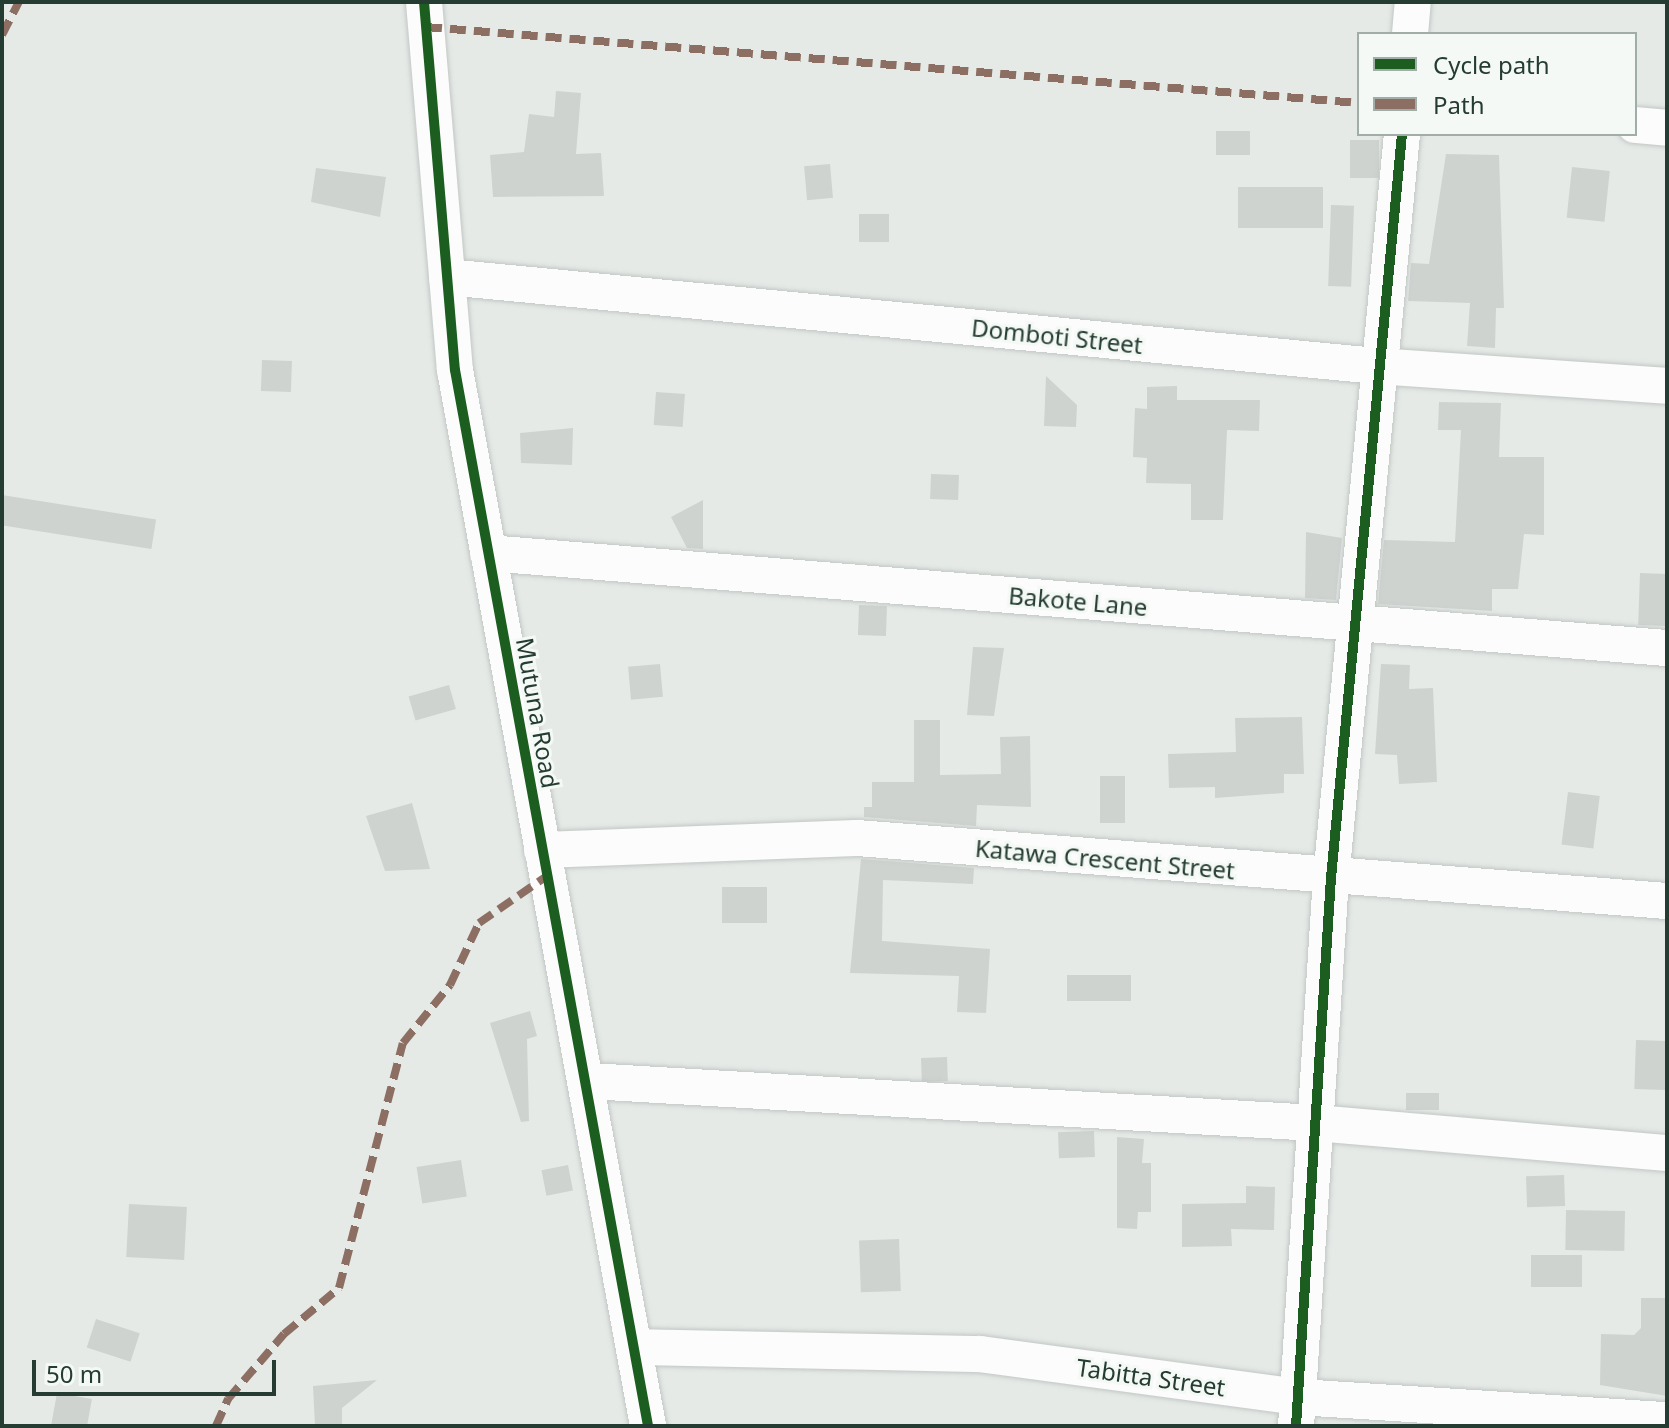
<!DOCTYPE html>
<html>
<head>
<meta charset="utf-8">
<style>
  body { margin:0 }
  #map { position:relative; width:1669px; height:1428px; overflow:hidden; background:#e5eae7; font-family:"Noto Sans",sans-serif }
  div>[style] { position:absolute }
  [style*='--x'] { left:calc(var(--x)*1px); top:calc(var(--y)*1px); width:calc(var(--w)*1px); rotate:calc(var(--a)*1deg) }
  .building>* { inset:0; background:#ced3d0; transform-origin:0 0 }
  .roads { filter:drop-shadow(0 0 2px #c2c7c4) drop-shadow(0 0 2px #c2c7c4) }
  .minor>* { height:36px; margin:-18px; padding:0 18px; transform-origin:18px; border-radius:18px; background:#fbfcfb }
  .quiet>* { height:8px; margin-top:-4px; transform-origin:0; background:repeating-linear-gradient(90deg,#8d6e63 0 16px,transparent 0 24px) }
  .cycleway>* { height:10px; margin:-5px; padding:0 5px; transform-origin:5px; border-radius:5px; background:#1b5e20 }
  span { translate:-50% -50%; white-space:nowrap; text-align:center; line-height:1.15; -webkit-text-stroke:6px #f4f9f5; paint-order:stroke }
  .street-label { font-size:24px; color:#253c32 }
  .frame { position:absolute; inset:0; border:4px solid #253c32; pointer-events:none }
  .legend { position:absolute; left:1357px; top:32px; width:280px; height:104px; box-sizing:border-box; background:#f4f9f5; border:2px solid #a1ada7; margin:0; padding:10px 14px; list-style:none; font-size:24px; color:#253c32 }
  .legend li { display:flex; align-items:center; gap:16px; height:40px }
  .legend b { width:40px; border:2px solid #a1ada7 }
  .scale { position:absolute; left:32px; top:1360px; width:244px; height:36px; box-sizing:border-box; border:4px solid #253c32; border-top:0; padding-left:10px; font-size:24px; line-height:28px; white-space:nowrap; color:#253c32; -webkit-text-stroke:6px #f4f9f5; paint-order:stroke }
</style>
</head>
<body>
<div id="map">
  <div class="building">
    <div style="clip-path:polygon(556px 91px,581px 93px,576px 154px,601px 153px,604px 196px,493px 197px,490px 155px,524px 152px,529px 114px,554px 117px)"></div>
    <div style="left:1216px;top:131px;width:34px;height:24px"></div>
    <div style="left:1350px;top:140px;width:29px;height:38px"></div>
    <div style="clip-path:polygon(1446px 154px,1499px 155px,1504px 308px,1496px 308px,1495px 348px,1467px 346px,1470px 303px,1408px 301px,1411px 263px,1429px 264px)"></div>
    <div style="left:830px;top:164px;width:34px;height:26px;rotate:85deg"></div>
    <div style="left:1572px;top:167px;width:38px;height:51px;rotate:6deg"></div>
    <div style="clip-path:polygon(316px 168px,386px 177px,380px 217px,311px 202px)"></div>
    <div style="left:1238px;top:187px;width:85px;height:41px"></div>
    <div style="left:1331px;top:205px;width:23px;height:81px;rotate:2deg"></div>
    <div style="left:859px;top:214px;width:30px;height:28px"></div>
    <div style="left:262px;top:360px;width:30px;height:31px;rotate:2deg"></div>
    <div style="clip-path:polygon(1046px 376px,1077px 405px,1076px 427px,1044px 426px)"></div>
    <div style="clip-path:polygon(1177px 386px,1177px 400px,1260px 400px,1259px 431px,1227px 430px,1223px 520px,1191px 520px,1191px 484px,1146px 483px,1147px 458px,1133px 457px,1135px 408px,1147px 409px,1147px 387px)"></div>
    <div style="left:656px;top:392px;width:29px;height:33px;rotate:4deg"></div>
    <div style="clip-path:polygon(1439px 402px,1501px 403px,1499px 457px,1544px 457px,1544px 535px,1524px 534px,1518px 589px,1492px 589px,1492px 611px,1378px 604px,1384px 540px,1455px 542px,1461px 430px,1438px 430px)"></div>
    <div style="clip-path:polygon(573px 428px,572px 465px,521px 463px,520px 433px)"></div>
    <div style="left:931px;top:474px;width:28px;height:25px;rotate:2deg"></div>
    <div style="left:2px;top:495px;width:156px;height:30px;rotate:9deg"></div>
    <div style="clip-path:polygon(703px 500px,703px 549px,687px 548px,671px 517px)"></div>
    <div style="clip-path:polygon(1306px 532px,1342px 538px,1336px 600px,1305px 598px)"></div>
    <div style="left:1640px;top:573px;width:27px;height:52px;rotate:2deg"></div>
    <div style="left:859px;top:605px;width:28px;height:30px;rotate:2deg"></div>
    <div style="clip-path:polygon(973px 647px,1004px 648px,994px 716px,967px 715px)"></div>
    <div style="left:660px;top:664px;width:33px;height:32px;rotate:85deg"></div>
    <div style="clip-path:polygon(1381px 664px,1410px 665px,1409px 689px,1433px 688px,1437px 782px,1399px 784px,1397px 755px,1375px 754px)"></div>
    <div style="left:449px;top:685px;width:25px;height:42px;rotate:74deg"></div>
    <div style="clip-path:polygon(1302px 717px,1304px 774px,1284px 774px,1284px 793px,1215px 798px,1215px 787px,1169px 788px,1168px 754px,1236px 752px,1235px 718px)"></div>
    <div style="clip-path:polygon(914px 720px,940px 720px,940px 775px,1001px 774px,1000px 737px,1030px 736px,1031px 807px,977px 805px,976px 826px,864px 817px,864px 807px,872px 807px,872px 782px,914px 782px)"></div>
    <div style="left:1100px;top:776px;width:25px;height:47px"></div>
    <div style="left:1568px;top:792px;width:32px;height:53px;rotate:7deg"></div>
    <div style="clip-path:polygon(412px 803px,430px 869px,385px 871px,366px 816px)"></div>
    <div style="clip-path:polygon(861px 859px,974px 868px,973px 884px,883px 880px,882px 941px,990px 949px,986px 1013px,957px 1012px,959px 976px,850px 973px)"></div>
    <div style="left:722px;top:887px;width:45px;height:36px"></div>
    <div style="left:1131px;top:975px;width:26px;height:64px;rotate:90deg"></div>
    <div style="clip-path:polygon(530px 1011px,537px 1036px,527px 1039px,529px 1121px,521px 1122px,490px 1023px)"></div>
    <div style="left:1636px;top:1040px;width:31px;height:49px;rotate:2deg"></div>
    <div style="left:947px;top:1057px;width:24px;height:26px;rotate:88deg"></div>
    <div style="left:1406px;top:1093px;width:33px;height:17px"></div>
    <div style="left:1094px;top:1131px;width:26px;height:36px;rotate:88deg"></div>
    <div style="clip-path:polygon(1117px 1137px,1144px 1139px,1142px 1163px,1151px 1163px,1151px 1212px,1138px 1212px,1137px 1229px,1117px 1228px)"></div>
    <div style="left:461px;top:1160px;width:37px;height:45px;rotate:81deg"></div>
    <div style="left:568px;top:1165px;width:26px;height:27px;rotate:79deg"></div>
    <div style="left:1564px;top:1175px;width:31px;height:38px;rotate:88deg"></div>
    <div style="clip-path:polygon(1246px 1186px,1275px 1187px,1274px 1230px,1231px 1229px,1232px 1246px,1182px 1247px,1182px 1204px,1246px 1203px)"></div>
    <div style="left:129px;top:1204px;width:58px;height:53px;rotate:3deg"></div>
    <div style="left:1566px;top:1210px;width:59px;height:40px;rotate:1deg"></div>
    <div style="left:899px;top:1239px;width:52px;height:40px;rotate:88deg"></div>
    <div style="left:1582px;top:1255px;width:32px;height:51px;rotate:90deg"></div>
    <div style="clip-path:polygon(1641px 1298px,1667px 1298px,1667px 1396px,1600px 1385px,1601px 1334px,1634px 1335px,1641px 1328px)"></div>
    <div style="left:96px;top:1319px;width:46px;height:30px;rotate:18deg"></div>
    <div style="clip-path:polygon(377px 1380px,342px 1408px,342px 1426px,315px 1426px,313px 1386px)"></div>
    <div style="clip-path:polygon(57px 1393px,92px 1399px,87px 1426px,51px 1426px)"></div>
  </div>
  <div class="roads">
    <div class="minor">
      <div style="--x:424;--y:2;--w:369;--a:85.2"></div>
      <div style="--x:455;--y:370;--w:1073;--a:79.64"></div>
      <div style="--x:1410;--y:34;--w:32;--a:-85"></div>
      <div style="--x:1635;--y:125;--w:32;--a:5"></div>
      <div style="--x:447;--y:277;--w:933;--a:5.47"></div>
      <div style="--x:1376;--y:366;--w:292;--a:3.9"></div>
      <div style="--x:488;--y:553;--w:1183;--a:4.61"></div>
      <div style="--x:542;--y:850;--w:315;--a:-2.2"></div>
      <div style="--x:857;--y:838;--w:812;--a:4.45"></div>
      <div style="--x:589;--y:1081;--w:728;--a:3.31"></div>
      <div style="--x:1316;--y:1123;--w:352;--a:4.9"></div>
      <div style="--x:635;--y:1347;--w:345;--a:1.2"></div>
      <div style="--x:980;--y:1354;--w:321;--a:7.7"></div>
      <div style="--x:1298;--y:1397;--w:370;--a:3.6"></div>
      <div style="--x:1296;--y:1426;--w:549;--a:-86.35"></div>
      <div style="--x:1331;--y:878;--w:747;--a:-84.55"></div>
    </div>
  </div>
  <div class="quiet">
    <div style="--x:426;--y:27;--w:936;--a:4.66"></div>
    <div style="--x:2;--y:35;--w:37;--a:-63"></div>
    <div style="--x:216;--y:1426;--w:30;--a:-66"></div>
    <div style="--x:228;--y:1399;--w:86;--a:-49.3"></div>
    <div style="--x:284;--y:1334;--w:72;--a:-39.9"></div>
    <div style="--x:339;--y:1288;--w:253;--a:-75.4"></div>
    <div style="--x:403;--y:1043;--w:75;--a:-51"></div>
    <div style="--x:450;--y:985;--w:68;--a:-64.9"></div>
    <div style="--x:479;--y:923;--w:83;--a:-34.7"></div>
  </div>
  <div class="cycleway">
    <div style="--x:424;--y:2;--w:369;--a:85.2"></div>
    <div style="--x:455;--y:370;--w:1073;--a:79.64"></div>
    <div style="--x:1296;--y:1426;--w:549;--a:-86.35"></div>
    <div style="--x:1331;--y:878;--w:747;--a:-84.55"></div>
  </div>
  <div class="street-label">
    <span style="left:1057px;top:336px;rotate:6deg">Domboti Street</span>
    <span style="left:1078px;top:601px;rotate:5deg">Bakote Lane</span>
    <span style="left:538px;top:713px;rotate:80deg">Mutuna Road</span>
    <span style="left:1105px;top:859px;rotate:5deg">Katawa Crescent Street</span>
    <span style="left:1151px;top:1377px;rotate:8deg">Tabitta Street</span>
  </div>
  <div class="frame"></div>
  <ul class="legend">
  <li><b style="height:10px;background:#1b5e20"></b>Cycle path</li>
  <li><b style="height:10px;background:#8d6e63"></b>Path</li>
  </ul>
  <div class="scale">50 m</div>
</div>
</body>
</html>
